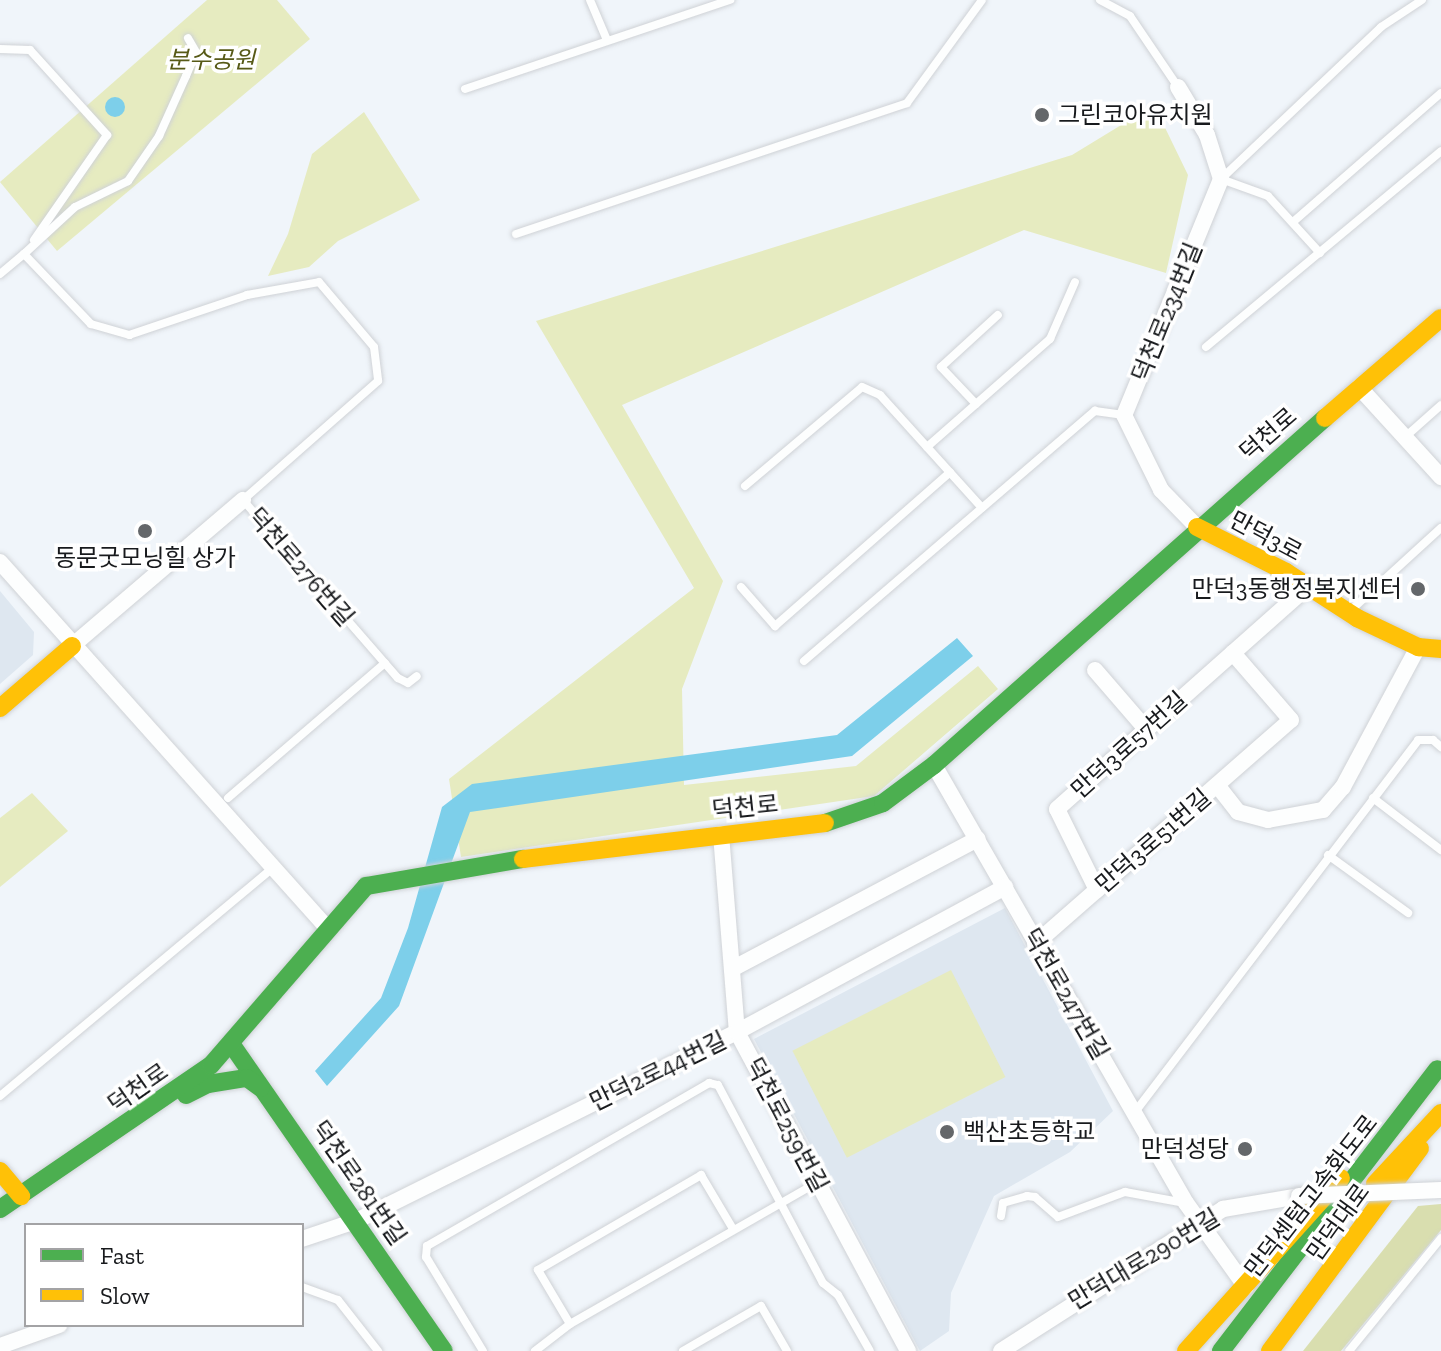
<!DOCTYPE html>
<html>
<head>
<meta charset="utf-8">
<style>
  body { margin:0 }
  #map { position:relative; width:1441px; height:1351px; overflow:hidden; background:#f0f5fa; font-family:"Zilla Slab","Noto Sans KR",serif }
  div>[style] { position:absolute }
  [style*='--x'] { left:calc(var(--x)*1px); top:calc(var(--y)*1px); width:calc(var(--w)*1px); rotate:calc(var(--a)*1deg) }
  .built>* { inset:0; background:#dee7f0 }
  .green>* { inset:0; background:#e6ebc0; transform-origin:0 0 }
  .forest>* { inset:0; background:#d9deaf }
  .water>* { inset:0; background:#7dcfea }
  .round { border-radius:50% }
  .roads { filter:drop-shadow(0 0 2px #cfd2d6) drop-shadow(0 0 2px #cfd2d6) }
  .lane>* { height:8px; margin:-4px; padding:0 4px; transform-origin:4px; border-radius:4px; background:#fdfefe }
  .street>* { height:16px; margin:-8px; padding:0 8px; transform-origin:8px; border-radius:8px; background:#fdfefe }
  .fast>* { height:18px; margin:-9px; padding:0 9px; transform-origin:9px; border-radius:9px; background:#4caf50 }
  .slow>* { height:18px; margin:-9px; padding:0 9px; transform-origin:9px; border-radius:9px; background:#ffc107 }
  .bridges { filter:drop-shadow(0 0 2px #cfd2d6) drop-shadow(0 0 2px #cfd2d6) }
  .street-bridge>* { height:16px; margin:-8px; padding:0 8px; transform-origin:8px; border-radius:8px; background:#fdfefe }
  .dots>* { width:22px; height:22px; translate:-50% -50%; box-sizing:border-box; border:4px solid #fff; border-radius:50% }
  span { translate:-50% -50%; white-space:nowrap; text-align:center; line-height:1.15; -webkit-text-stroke:7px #fff; paint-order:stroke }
  .park-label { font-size:24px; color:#575a17; font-style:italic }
  .poi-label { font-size:24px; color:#181a1d }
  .left { translate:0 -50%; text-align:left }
  .right { translate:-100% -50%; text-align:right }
  .street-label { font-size:24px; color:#181a1d }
  .legend { position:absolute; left:24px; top:1223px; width:280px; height:104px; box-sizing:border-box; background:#fff; border:2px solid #a3a3a5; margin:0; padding:10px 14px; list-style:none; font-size:24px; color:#181a1d }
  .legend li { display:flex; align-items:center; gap:16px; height:40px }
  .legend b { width:40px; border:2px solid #a3a3a5 }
</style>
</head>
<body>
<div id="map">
  <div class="built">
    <div style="clip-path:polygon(0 591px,34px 632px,33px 655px,0 684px)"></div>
    <div style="clip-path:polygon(1005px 908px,1113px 1111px,1070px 1152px,994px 1196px,951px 1293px,949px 1331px,920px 1351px,754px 1039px)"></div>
  </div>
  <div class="green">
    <div style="clip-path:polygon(207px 0,277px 0,310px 39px,57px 251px,0 182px)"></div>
    <div style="clip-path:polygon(1154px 105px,1188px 175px,1166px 273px,1024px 230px,622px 405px,723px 581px,682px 689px,684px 785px,856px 766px,978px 666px,998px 689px,874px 796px,461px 857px,449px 779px,694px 588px,536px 321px,1072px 155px)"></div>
    <div style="clip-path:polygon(364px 112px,420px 200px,338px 241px,309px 267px,268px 276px,288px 234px,312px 154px)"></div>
    <div style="clip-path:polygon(32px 793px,68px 831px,0 887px,0 818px)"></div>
    <div style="left:951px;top:970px;width:120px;height:178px;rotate:63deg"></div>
  </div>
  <div class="forest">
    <div style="clip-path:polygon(1441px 1204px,1441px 1230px,1341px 1351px,1303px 1351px,1418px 1206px)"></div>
  </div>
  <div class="water">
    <div class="round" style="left:105px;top:97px;width:20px;height:20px"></div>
    <div style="clip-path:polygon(957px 638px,973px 656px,852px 756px,470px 812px,399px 1006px,327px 1086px,315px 1071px,381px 998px,408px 928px,442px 807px,472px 784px,837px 735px)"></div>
  </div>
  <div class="roads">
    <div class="lane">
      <div style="--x:590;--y:0;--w:43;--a:67"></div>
      <div style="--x:1100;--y:0;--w:34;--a:28"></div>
      <div style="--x:1130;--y:16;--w:86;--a:55.9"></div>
      <div style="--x:0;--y:49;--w:30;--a:2"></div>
      <div style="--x:30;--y:50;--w:115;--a:47.8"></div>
      <div style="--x:107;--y:135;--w:128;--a:124.8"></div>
      <div style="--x:465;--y:89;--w:280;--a:-18.6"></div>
      <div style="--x:1293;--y:222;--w:196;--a:-41.1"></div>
      <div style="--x:516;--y:234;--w:412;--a:-18.5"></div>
      <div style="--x:907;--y:103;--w:127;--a:-53.9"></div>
      <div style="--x:1320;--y:253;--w:77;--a:-132.4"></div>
      <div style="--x:1268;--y:196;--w:50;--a:-160.1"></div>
      <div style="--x:1221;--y:179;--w:221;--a:-43.5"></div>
      <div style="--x:1381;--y:27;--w:49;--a:-33.4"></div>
      <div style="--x:24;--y:254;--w:69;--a:-42.7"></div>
      <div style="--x:75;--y:207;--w:59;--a:-26.1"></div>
      <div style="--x:128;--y:181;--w:55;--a:-55.4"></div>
      <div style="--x:159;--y:136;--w:66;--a:-65.8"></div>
      <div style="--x:186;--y:76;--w:26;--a:-67"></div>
      <div style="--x:196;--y:52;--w:16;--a:-120"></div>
      <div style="--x:0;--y:274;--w:31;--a:-40"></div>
      <div style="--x:24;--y:254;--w:97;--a:46.3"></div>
      <div style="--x:91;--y:324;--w:40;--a:16"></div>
      <div style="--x:129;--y:335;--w:125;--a:-18.7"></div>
      <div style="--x:247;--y:295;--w:73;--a:-10.2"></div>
      <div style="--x:319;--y:282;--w:85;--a:49.8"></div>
      <div style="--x:374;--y:347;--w:34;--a:83"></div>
      <div style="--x:378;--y:381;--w:180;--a:138.6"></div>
      <div style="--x:243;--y:500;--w:236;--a:49"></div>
      <div style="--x:398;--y:678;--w:11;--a:27"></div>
      <div style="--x:408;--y:683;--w:11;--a:-38"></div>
      <div style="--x:1206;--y:347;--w:306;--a:-39.8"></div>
      <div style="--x:976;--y:404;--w:51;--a:-133.4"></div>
      <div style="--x:941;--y:367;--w:77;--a:-42.4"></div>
      <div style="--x:1405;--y:437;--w:48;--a:-41.6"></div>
      <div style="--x:927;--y:447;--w:164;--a:-41.3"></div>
      <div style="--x:1050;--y:339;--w:62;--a:-66.3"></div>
      <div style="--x:745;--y:486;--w:153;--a:-40.2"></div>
      <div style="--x:862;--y:387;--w:20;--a:24"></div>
      <div style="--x:880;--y:395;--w:152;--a:47.9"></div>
      <div style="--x:741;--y:587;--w:52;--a:48.9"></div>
      <div style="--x:775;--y:626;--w:233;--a:-41.3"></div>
      <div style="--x:1350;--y:611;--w:123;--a:-42.4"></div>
      <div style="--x:804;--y:661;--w:384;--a:-40.7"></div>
      <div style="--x:1095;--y:411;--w:29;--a:8"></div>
      <div style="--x:228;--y:798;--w:207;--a:-40.7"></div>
      <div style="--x:1373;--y:798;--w:86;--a:37.4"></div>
      <div style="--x:1328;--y:855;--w:99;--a:35.9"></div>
      <div style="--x:0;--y:1096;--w:356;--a:-39.9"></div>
      <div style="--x:1135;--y:1112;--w:467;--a:-52.7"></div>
      <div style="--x:1418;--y:740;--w:15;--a:0"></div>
      <div style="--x:1433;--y:740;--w:11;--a:41"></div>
      <div style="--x:1001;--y:1216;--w:13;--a:-81"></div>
      <div style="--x:1003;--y:1203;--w:25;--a:-16"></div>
      <div style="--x:1027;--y:1196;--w:8;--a:7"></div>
      <div style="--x:1035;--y:1197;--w:30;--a:41"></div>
      <div style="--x:1058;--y:1217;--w:72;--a:-20.5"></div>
      <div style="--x:1125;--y:1192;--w:61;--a:10.4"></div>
      <div style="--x:302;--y:1287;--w:38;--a:20"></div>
      <div style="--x:338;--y:1300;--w:65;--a:51.9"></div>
      <div style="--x:570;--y:1324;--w:63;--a:-120.7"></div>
      <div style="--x:538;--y:1270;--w:189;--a:-30.2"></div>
      <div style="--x:701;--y:1175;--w:63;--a:59.3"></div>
      <div style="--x:483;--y:1351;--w:110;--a:-121.2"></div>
      <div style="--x:426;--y:1257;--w:11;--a:-85"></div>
      <div style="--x:427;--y:1246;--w:326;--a:-30"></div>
      <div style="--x:709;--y:1083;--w:9;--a:13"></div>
      <div style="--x:718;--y:1085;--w:224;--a:62.1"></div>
      <div style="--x:823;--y:1283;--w:19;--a:39"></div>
      <div style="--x:838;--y:1295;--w:64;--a:60.3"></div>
      <div style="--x:535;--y:1351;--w:44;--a:-37.6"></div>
      <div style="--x:570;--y:1324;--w:286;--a:-29.8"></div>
      <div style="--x:683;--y:1351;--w:90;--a:-30"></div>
      <div style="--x:761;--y:1306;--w:52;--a:60"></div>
      <div style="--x:1349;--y:1351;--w:146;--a:-50.8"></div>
    </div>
    <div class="street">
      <div style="--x:1178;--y:87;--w:56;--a:58.9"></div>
      <div style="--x:1207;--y:135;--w:46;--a:72.3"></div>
      <div style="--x:1221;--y:179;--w:255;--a:112.3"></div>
      <div style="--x:1124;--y:415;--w:84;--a:63.7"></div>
      <div style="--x:1161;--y:490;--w:52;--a:45.8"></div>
      <div style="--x:1359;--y:387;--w:122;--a:47.7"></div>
      <div style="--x:0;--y:562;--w:489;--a:48.2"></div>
      <div style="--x:72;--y:646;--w:225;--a:-40.5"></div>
      <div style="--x:1095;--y:670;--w:78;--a:49.2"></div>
      <div style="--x:934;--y:765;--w:505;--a:60.09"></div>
      <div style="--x:1186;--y:1203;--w:103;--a:54.5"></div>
      <div style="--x:1217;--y:785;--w:34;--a:52"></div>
      <div style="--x:1238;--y:812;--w:31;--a:15"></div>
      <div style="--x:1268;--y:820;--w:56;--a:-10.3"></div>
      <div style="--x:1323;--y:810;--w:30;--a:-49"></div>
      <div style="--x:1343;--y:787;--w:159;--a:-61.8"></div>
      <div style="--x:721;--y:834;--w:199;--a:85.4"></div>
      <div style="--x:737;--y:1032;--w:362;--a:61.8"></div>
      <div style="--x:1097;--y:890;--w:90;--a:-116.3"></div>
      <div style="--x:1057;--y:809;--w:336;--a:-41.6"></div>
      <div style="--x:1035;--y:944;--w:340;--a:-41.2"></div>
      <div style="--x:1291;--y:720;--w:89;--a:-130.9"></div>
      <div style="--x:732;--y:969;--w:278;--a:-27.9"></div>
      <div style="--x:302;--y:1239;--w:59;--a:-18.7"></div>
      <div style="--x:358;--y:1220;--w:423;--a:-26.4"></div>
      <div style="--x:737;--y:1032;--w:305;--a:-28.4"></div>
      <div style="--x:0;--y:1346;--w:63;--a:-19.6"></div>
      <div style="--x:1001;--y:1351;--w:264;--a:-32.6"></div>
      <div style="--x:1223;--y:1209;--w:77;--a:-9.7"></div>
    </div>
    <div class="fast">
      <div style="--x:825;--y:823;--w:61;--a:-19"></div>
      <div style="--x:883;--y:803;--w:64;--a:-36.7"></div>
      <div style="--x:934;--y:765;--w:523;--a:-41.59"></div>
      <div style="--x:232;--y:1045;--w:372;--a:55.3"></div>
      <div style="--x:186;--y:1095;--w:25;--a:-27"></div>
      <div style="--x:208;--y:1084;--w:39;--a:-9"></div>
      <div style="--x:247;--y:1078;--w:17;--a:36"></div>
      <div style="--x:0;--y:1209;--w:255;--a:-34.3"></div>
      <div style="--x:211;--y:1065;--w:237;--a:-49.1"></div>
      <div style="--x:366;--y:886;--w:159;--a:-9.8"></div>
      <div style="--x:1221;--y:1351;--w:355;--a:-52.5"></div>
    </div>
    <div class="slow">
      <div style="--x:1325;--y:418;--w:153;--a:-40.8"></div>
      <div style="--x:1197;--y:527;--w:100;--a:26.8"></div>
      <div style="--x:1286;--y:572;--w:85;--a:32.9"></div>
      <div style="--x:1357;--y:618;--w:68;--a:25.4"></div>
      <div style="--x:1418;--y:647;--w:23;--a:5"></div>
      <div style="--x:0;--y:708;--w:95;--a:-40.7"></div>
      <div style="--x:523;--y:859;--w:304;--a:-6.8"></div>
      <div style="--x:0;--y:1171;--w:33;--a:50"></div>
      <div style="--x:1375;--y:1184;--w:97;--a:-47.1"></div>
      <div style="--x:1186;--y:1351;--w:232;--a:-48.1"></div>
      <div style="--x:1270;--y:1351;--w:252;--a:-53.5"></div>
    </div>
  </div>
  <div class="bridges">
    <div class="street-bridge">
      <div style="--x:1299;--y:1196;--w:142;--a:-2.4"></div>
    </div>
  </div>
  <div class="dots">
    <div style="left:1042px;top:115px;background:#64676a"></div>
    <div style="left:145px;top:531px;background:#64676a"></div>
    <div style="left:1418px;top:589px;background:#64676a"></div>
    <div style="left:947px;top:1132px;background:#64676a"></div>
    <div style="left:1245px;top:1149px;background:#64676a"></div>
  </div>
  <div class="park-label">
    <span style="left:211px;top:60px">분수공원</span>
  </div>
  <div class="poi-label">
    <span class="left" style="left:1058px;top:115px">그린코아유치원</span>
    <span style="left:145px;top:558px">동문굿모닝힐 상가</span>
    <span class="right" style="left:1402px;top:589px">만덕3동행정복지센터</span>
    <span class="left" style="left:963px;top:1132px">백산초등학교</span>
    <span class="right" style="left:1229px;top:1149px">만덕성당</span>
  </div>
  <div class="street-label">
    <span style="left:1167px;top:312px;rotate:-68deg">덕천로234번길</span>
    <span style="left:1268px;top:434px;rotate:-41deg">덕천로</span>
    <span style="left:1266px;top:536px;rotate:28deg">만덕3로</span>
    <span style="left:301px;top:567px;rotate:49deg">덕천로276번길</span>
    <span style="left:1129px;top:745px;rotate:-42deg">만덕3로57번길</span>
    <span style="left:745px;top:807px;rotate:-6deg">덕천로</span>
    <span style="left:1153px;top:841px;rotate:-41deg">만덕3로51번길</span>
    <span style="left:1066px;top:994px;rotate:60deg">덕천로247번길</span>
    <span style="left:658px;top:1071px;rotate:-26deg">만덕2로44번길</span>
    <span style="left:138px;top:1088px;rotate:-35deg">덕천로</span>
    <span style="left:787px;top:1125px;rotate:62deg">덕천로259번길</span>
    <span style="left:359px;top:1183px;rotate:55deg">덕천로281번길</span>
    <span style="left:1311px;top:1196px;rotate:-52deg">만덕센텀고속화도로</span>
    <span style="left:1338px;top:1222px;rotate:-54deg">만덕대로</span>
    <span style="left:1144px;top:1259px;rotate:-31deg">만덕대로290번길</span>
  </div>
  <ul class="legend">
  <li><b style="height:10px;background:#4caf50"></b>Fast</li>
  <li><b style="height:10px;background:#ffc107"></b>Slow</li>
  </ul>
</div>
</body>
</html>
